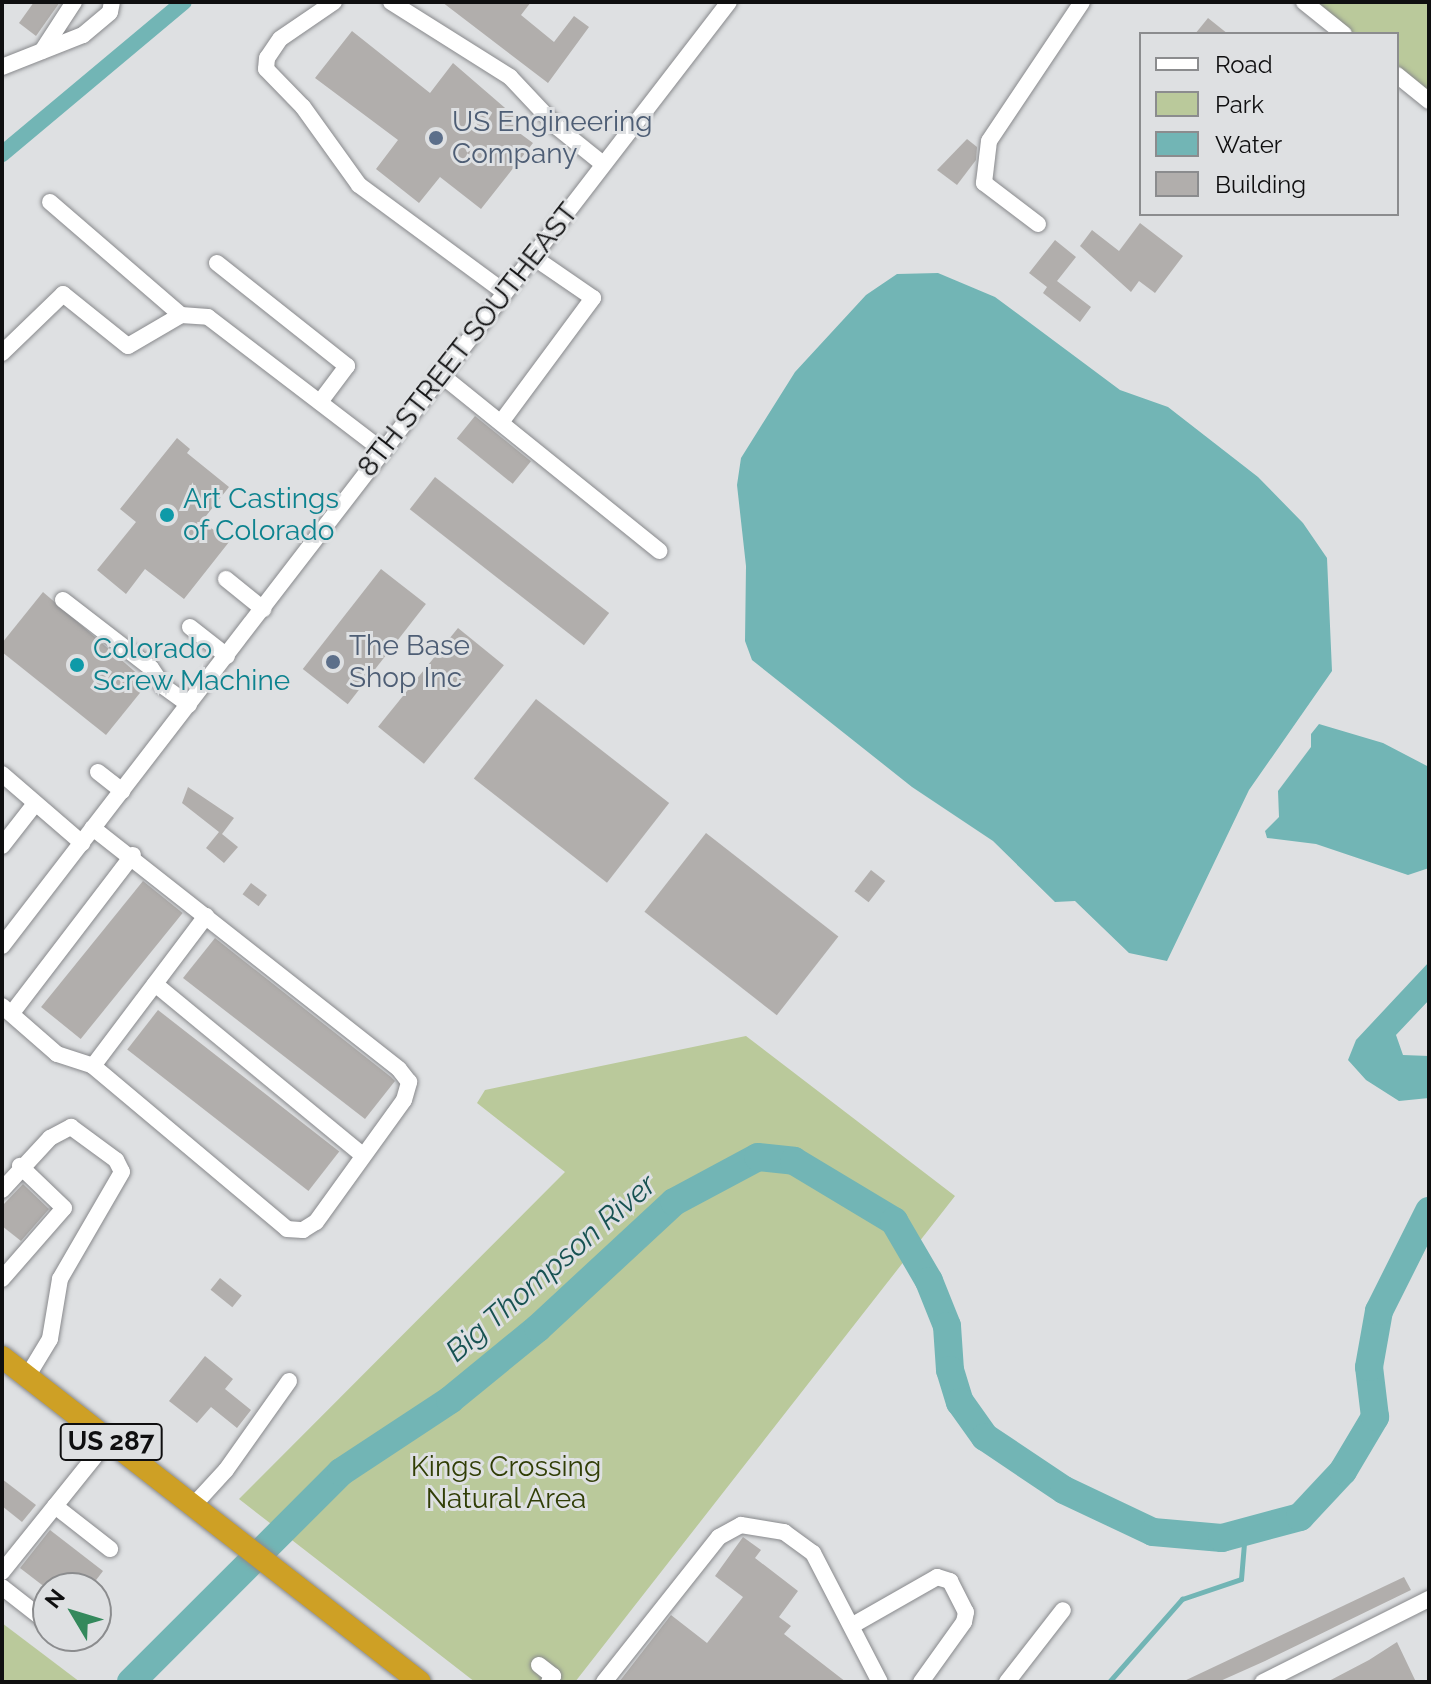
<!DOCTYPE html>
<html>
<head>
<meta charset="utf-8">
<style>
  body { margin:0 }
  #map { position:relative; width:1431px; height:1684px; overflow:hidden; background:#dee0e2; font-family:Raleway,sans-serif }
  div>[style] { position:absolute }
  [style*='--x'] { left:calc(var(--x)*1px); top:calc(var(--y)*1px); width:calc(var(--w)*1px); rotate:calc(var(--a)*1deg) }
  .green>* { inset:0; background:#bac99b }
  .water>* { inset:0; background:#72b5b5 }
  .stream>* { height:5px; margin:-2.5px; padding:0 2.5px; transform-origin:2.5px; border-radius:2.5px; background:#72b5b5 }
  .canal>* { height:16px; margin:-8px; padding:0 8px; transform-origin:8px; border-radius:8px; background:#72b5b5 }
  .river>* { height:28px; margin:-14px; padding:0 14px; transform-origin:14px; border-radius:14px; background:#72b5b5 }
  .building>* { inset:0; background:#b1aeac; transform-origin:0 0 }
  .roads { filter:drop-shadow(0 0 2px #88898c) drop-shadow(0 0 2px #88898c) }
  .minor>* { height:16px; margin:-8px; padding:0 8px; transform-origin:8px; border-radius:8px; background:#fff }
  .highway>* { height:22px; margin:-11px; padding:0 11px; transform-origin:11px; border-radius:11px; background:#cea025 }
  .dots>* { width:22px; height:22px; translate:-50% -50%; box-sizing:border-box; border:4px solid #dee0e2; border-radius:50% }
  span { translate:-50% -50%; white-space:nowrap; text-align:center; line-height:1.15; -webkit-text-stroke:6px #dee0e2; paint-order:stroke }
  .shield-label span { padding:2px 6px; background:#dee0e2; border:2px solid; border-radius:6px; -webkit-text-stroke-width:0 }
  .shield-label { font-size:26px; color:#0f0f10; font-weight:700 }
  .service-label { font-size:28px; color:#4e5e75 }
  .left { translate:0 -50%; text-align:left }
  .street-label { font-size:28px; color:#0f0f10 }
  .culture-label { font-size:28px; color:#0d838f }
  .park-label { font-size:28px; color:#313e06 }
  .water-label { font-size:30px; color:#175252; font-style:italic }
  .frame { position:absolute; inset:0; border:4px solid #0f0f10; pointer-events:none }
  .legend { position:absolute; left:1139px; top:32px; width:260px; height:184px; box-sizing:border-box; background:#dee0e2; border:2px solid #8b8c8e; margin:0; padding:10px 14px; list-style:none; font-size:24px; color:#0f0f10 }
  .legend li { display:flex; align-items:center; gap:16px; height:40px }
  .legend b { width:40px; border:2px solid #8b8c8e }
  .north { position:absolute; left:32px; top:1572px; width:80px; height:80px; box-sizing:border-box; background:#dee0e2; border:2px solid #8b8c8e; border-radius:50%; rotate:308deg; font-size:22px; font-weight:700; line-height:32px; text-align:center; color:#0f0f10 }
  .north::after { content:''; display:block; margin:auto; width:28px; height:36px; background:#34895c; clip-path:polygon(50% 0,100% 100%,50% 72%,0 100%) }
</style>
</head>
<body>
<div id="map">
  <div class="green">
    <div style="clip-path:polygon(1294px 2px,1429px 2px,1429px 104px,1397px 80px,1397px 34px,1337px 34px)"></div>
    <div style="clip-path:polygon(746px 1036px,955px 1196px,575px 1682px,475px 1682px,239px 1499px,565px 1172px,477px 1103px,485px 1090px)"></div>
    <div style="clip-path:polygon(2px 1623px,80px 1682px,2px 1682px)"></div>
  </div>
  <div class="water">
    <div style="clip-path:polygon(938px 273px,995px 297px,1120px 390px,1168px 407px,1258px 477px,1303px 523px,1327px 558px,1332px 671px,1249px 790px,1167px 961px,1129px 953px,1075px 901px,1055px 902px,993px 841px,912px 787px,752px 660px,745px 641px,746px 566px,737px 485px,741px 458px,795px 372px,866px 295px,897px 274px)"></div>
    <div style="clip-path:polygon(1319px 724px,1383px 743px,1429px 767px,1429px 868px,1408px 875px,1316px 844px,1267px 838px,1265px 831px,1279px 817px,1278px 791px,1311px 747px,1311px 734px)"></div>
    <div style="clip-path:polygon(1429px 962px,1429px 1000px,1396px 1035px,1403px 1055px,1429px 1056px,1429px 1098px,1399px 1101px,1366px 1080px,1348px 1060px,1356px 1040px)"></div>
  </div>
  <div class="stream">
    <div style="--x:1109;--y:1682;--w:111;--a:-48.7"></div>
    <div style="--x:1182;--y:1599;--w:62;--a:-18.7"></div>
    <div style="--x:1241;--y:1579;--w:48;--a:-85.2"></div>
  </div>
  <div class="canal">
    <div style="--x:2;--y:154;--w:237;--a:-39.9"></div>
  </div>
  <div class="river">
    <div style="--x:131;--y:1682;--w:297;--a:-45"></div>
    <div style="--x:341;--y:1472;--w:131;--a:-33.4"></div>
    <div style="--x:450;--y:1400;--w:114;--a:-39.3"></div>
    <div style="--x:538;--y:1328;--w:185;--a:-42.8"></div>
    <div style="--x:674;--y:1202;--w:95;--a:-28.2"></div>
    <div style="--x:758;--y:1157;--w:36;--a:6"></div>
    <div style="--x:794;--y:1161;--w:117;--a:31"></div>
    <div style="--x:894;--y:1221;--w:69;--a:59.7"></div>
    <div style="--x:929;--y:1281;--w:48;--a:68.2"></div>
    <div style="--x:947;--y:1326;--w:44;--a:86.1"></div>
    <div style="--x:950;--y:1370;--w:34;--a:73"></div>
    <div style="--x:960;--y:1402;--w:43;--a:54.5"></div>
    <div style="--x:985;--y:1437;--w:95;--a:33.9"></div>
    <div style="--x:1064;--y:1490;--w:98;--a:25.3"></div>
    <div style="--x:1153;--y:1532;--w:69;--a:5"></div>
    <div style="--x:1222;--y:1538;--w:81;--a:-15.1"></div>
    <div style="--x:1300;--y:1517;--w:63;--a:-46.9"></div>
    <div style="--x:1343;--y:1471;--w:63;--a:-59.3"></div>
    <div style="--x:1375;--y:1417;--w:50;--a:-96.8"></div>
    <div style="--x:1369;--y:1367;--w:57;--a:-79.9"></div>
    <div style="--x:1379;--y:1311;--w:112;--a:-63.4"></div>
  </div>
  <div class="building">
    <div style="clip-path:polygon(34px 2px,60px 2px,36px 36px,19px 23px)"></div>
    <div style="clip-path:polygon(442px 2px,531px 2px,521px 15px,554px 42px,574px 16px,589px 27px,548px 83px)"></div>
    <div style="clip-path:polygon(1208px 18px,1228px 34px,1195px 34px)"></div>
    <div style="clip-path:polygon(352px 31px,430px 93px,453px 63px,520px 121px,514px 129px,533px 143px,481px 209px,440px 177px,419px 203px,376px 169px,398px 140px,315px 78px)"></div>
    <div style="clip-path:polygon(967px 139px,977px 147px,976px 160px,957px 185px,937px 170px)"></div>
    <div style="clip-path:polygon(1140px 223px,1183px 256px,1155px 293px,1139px 281px,1131px 292px,1080px 246px,1092px 230px,1119px 251px)"></div>
    <div style="clip-path:polygon(1055px 240px,1076px 257px,1057px 281px,1091px 307px,1080px 322px,1043px 293px,1047px 287px,1029px 273px)"></div>
    <div style="left:475px;top:416px;width:72px;height:29px;rotate:39deg"></div>
    <div style="clip-path:polygon(177px 438px,190px 449px,187px 453px,229px 487px,202px 521px,229px 542px,184px 599px,145px 569px,126px 594px,97px 570px,136px 522px,120px 509px)"></div>
    <div style="left:435px;top:477px;width:221px;height:41px;rotate:38deg"></div>
    <div style="left:381px;top:569px;width:57px;height:127px;rotate:38deg"></div>
    <div style="clip-path:polygon(43px 592px,148px 683px,106px 735px,2px 652px,2px 643px)"></div>
    <div style="left:458px;top:628px;width:59px;height:127px;rotate:39deg"></div>
    <div style="left:536px;top:699px;width:169px;height:101px;rotate:38deg"></div>
    <div style="clip-path:polygon(188px 787px,234px 818px,222px 834px,238px 847px,224px 863px,206px 848px,219px 832px,182px 803px)"></div>
    <div style="left:706px;top:833px;width:168px;height:100px;rotate:38deg"></div>
    <div style="left:871px;top:870px;width:18px;height:27px;rotate:38deg"></div>
    <div style="left:143px;top:881px;width:51px;height:162px;rotate:39deg"></div>
    <div style="left:251px;top:883px;width:20px;height:14px;rotate:37deg"></div>
    <div style="clip-path:polygon(215px 938px,391px 1077px,395px 1081px,365px 1119px,183px 978px)"></div>
    <div style="left:158px;top:1010px;width:230px;height:50px;rotate:38deg"></div>
    <div style="clip-path:polygon(23px 1184px,49px 1209px,21px 1241px,2px 1226px,2px 1206px)"></div>
    <div style="left:220px;top:1278px;width:28px;height:15px;rotate:39deg"></div>
    <div style="clip-path:polygon(205px 1356px,233px 1379px,225px 1389px,251px 1410px,237px 1428px,211px 1407px,197px 1423px,169px 1401px)"></div>
    <div style="clip-path:polygon(2px 1479px,36px 1505px,22px 1522px,2px 1506px)"></div>
    <div style="clip-path:polygon(50px 1530px,103px 1571px,90px 1588px,46px 1588px,20px 1568px)"></div>
    <div style="clip-path:polygon(743px 1537px,761px 1550px,755px 1558px,798px 1591px,779px 1617px,791px 1626px,784px 1634px,846px 1682px,619px 1682px,671px 1615px,707px 1643px,743px 1597px,715px 1576px)"></div>
    <div style="clip-path:polygon(1404px 1577px,1411px 1590px,1265px 1661px,1218px 1682px,1182px 1682px)"></div>
    <div style="clip-path:polygon(1397px 1642px,1416px 1682px,1327px 1682px,1369px 1660px)"></div>
  </div>
  <div class="roads">
    <div class="minor">
      <div style="--x:334;--y:2;--w:65;--a:145.6"></div>
      <div style="--x:280;--y:39;--w:23;--a:124"></div>
      <div style="--x:267;--y:58;--w:11;--a:95"></div>
      <div style="--x:266;--y:69;--w:53;--a:45.8"></div>
      <div style="--x:303;--y:107;--w:96;--a:54.3"></div>
      <div style="--x:359;--y:185;--w:180;--a:36.4"></div>
      <div style="--x:391;--y:2;--w:141;--a:32.2"></div>
      <div style="--x:510;--y:77;--w:69;--a:46.8"></div>
      <div style="--x:557;--y:127;--w:59;--a:38.8"></div>
      <div style="--x:1304;--y:2;--w:51;--a:38.7"></div>
      <div style="--x:42;--y:51;--w:59;--a:-56.9"></div>
      <div style="--x:2;--y:67;--w:87;--a:-21.6"></div>
      <div style="--x:83;--y:35;--w:35;--a:-40"></div>
      <div style="--x:110;--y:12;--w:10;--a:-79"></div>
      <div style="--x:1397;--y:75;--w:41;--a:39.1"></div>
      <div style="--x:50;--y:202;--w:173;--a:40.8"></div>
      <div style="--x:181;--y:315;--w:27;--a:4"></div>
      <div style="--x:208;--y:317;--w:219;--a:37.4"></div>
      <div style="--x:1038;--y:224;--w:68;--a:-142.8"></div>
      <div style="--x:984;--y:183;--w:42;--a:-83.2"></div>
      <div style="--x:989;--y:141;--w:167;--a:-56.2"></div>
      <div style="--x:217;--y:263;--w:166;--a:38.4"></div>
      <div style="--x:347;--y:366;--w:45;--a:126.9"></div>
      <div style="--x:2;--y:353;--w:85;--a:-44"></div>
      <div style="--x:63;--y:294;--w:83;--a:38.7"></div>
      <div style="--x:128;--y:346;--w:61;--a:-30.3"></div>
      <div style="--x:440;--y:374;--w:282;--a:38.9"></div>
      <div style="--x:502;--y:421;--w:153;--a:-53.5"></div>
      <div style="--x:593;--y:298;--w:74;--a:-145.5"></div>
      <div style="--x:226;--y:579;--w:48;--a:39"></div>
      <div style="--x:63;--y:600;--w:111;--a:37.7"></div>
      <div style="--x:151;--y:668;--w:22;--a:56"></div>
      <div style="--x:163;--y:686;--w:32;--a:36"></div>
      <div style="--x:190;--y:627;--w:47;--a:38.1"></div>
      <div style="--x:98;--y:772;--w:31;--a:38"></div>
      <div style="--x:2;--y:774;--w:106;--a:40.8"></div>
      <div style="--x:2;--y:846;--w:52;--a:-52"></div>
      <div style="--x:2;--y:946;--w:1191;--a:-52.4"></div>
      <div style="--x:155;--y:984;--w:267;--a:39.5"></div>
      <div style="--x:2;--y:1006;--w:73;--a:41.1"></div>
      <div style="--x:57;--y:1054;--w:38;--a:18"></div>
      <div style="--x:93;--y:1066;--w:253;--a:40"></div>
      <div style="--x:287;--y:1229;--w:16;--a:4"></div>
      <div style="--x:303;--y:1230;--w:15;--a:-32"></div>
      <div style="--x:316;--y:1222;--w:150;--a:-54.2"></div>
      <div style="--x:404;--y:1100;--w:19;--a:-74"></div>
      <div style="--x:409;--y:1082;--w:16;--a:-128"></div>
      <div style="--x:399;--y:1069;--w:390;--a:-141.8"></div>
      <div style="--x:12;--y:1013;--w:199;--a:-52.6"></div>
      <div style="--x:93;--y:1066;--w:188;--a:-53"></div>
      <div style="--x:2;--y:1190;--w:71;--a:-47.3"></div>
      <div style="--x:50;--y:1138;--w:24;--a:-28"></div>
      <div style="--x:71;--y:1127;--w:56;--a:36.3"></div>
      <div style="--x:116;--y:1160;--w:13;--a:63"></div>
      <div style="--x:122;--y:1172;--w:124;--a:120.1"></div>
      <div style="--x:60;--y:1279;--w:61;--a:99.5"></div>
      <div style="--x:50;--y:1339;--w:44;--a:121.2"></div>
      <div style="--x:2;--y:1279;--w:94;--a:-48.9"></div>
      <div style="--x:64;--y:1208;--w:61;--a:-136.3"></div>
      <div style="--x:55;--y:1506;--w:70;--a:38"></div>
      <div style="--x:192;--y:1507;--w:50;--a:-47.4"></div>
      <div style="--x:226;--y:1470;--w:109;--a:-54.7"></div>
      <div style="--x:2;--y:1572;--w:169;--a:-51.2"></div>
      <div style="--x:2;--y:1587;--w:58;--a:38"></div>
      <div style="--x:853;--y:1625;--w:97;--a:-29.7"></div>
      <div style="--x:937;--y:1577;--w:14;--a:17"></div>
      <div style="--x:950;--y:1581;--w:35;--a:63"></div>
      <div style="--x:966;--y:1612;--w:10;--a:101"></div>
      <div style="--x:964;--y:1622;--w:74;--a:125.6"></div>
      <div style="--x:539;--y:1665;--w:18;--a:38"></div>
      <div style="--x:553;--y:1676;--w:7;--a:124"></div>
      <div style="--x:604;--y:1682;--w:185;--a:-51.6"></div>
      <div style="--x:719;--y:1537;--w:25;--a:-29"></div>
      <div style="--x:741;--y:1525;--w:44;--a:9.2"></div>
      <div style="--x:784;--y:1532;--w:36;--a:36"></div>
      <div style="--x:813;--y:1553;--w:145;--a:62.6"></div>
      <div style="--x:1007;--y:1682;--w:91;--a:-52.1"></div>
      <div style="--x:1263;--y:1682;--w:186;--a:-26.6"></div>
    </div>
    <div class="highway">
      <div style="--x:2;--y:1357;--w:529;--a:37.87"></div>
    </div>
  </div>
  <div class="dots">
    <div style="left:436px;top:138px;background:#5c6f8a"></div>
    <div style="left:167px;top:515px;background:#0f9aa8"></div>
    <div style="left:333px;top:662px;background:#5c6f8a"></div>
    <div style="left:77px;top:665px;background:#0f9aa8"></div>
  </div>
  <div class="shield-label">
    <span style="left:111px;top:1442px">US 287</span>
  </div>
  <div class="service-label">
    <span class="left" style="left:452px;top:138px">US Engineering<br>Company</span>
    <span class="left" style="left:349px;top:662px">The Base<br>Shop Inc</span>
  </div>
  <div class="street-label">
    <span style="left:468px;top:340px;rotate:-52deg">8TH STREET SOUTHEAST</span>
  </div>
  <div class="culture-label">
    <span class="left" style="left:183px;top:515px">Art Castings<br>of Colorado</span>
    <span class="left" style="left:93px;top:665px">Colorado<br>Screw Machine</span>
  </div>
  <div class="park-label">
    <span style="left:506px;top:1483px">Kings Crossing<br>Natural Area</span>
  </div>
  <div class="water-label">
    <span style="left:551px;top:1268px;rotate:-41deg">Big Thompson River</span>
  </div>
  <div class="frame"></div>
  <ul class="legend">
  <li><b style="height:10px;background:#fff"></b>Road</li>
  <li><b style="height:22px;background:#bac99b"></b>Park</li>
  <li><b style="height:22px;background:#72b5b5"></b>Water</li>
  <li><b style="height:22px;background:#b1aeac"></b>Building</li>
  </ul>
  <div class="north">N</div>
</div>
</body>
</html>
